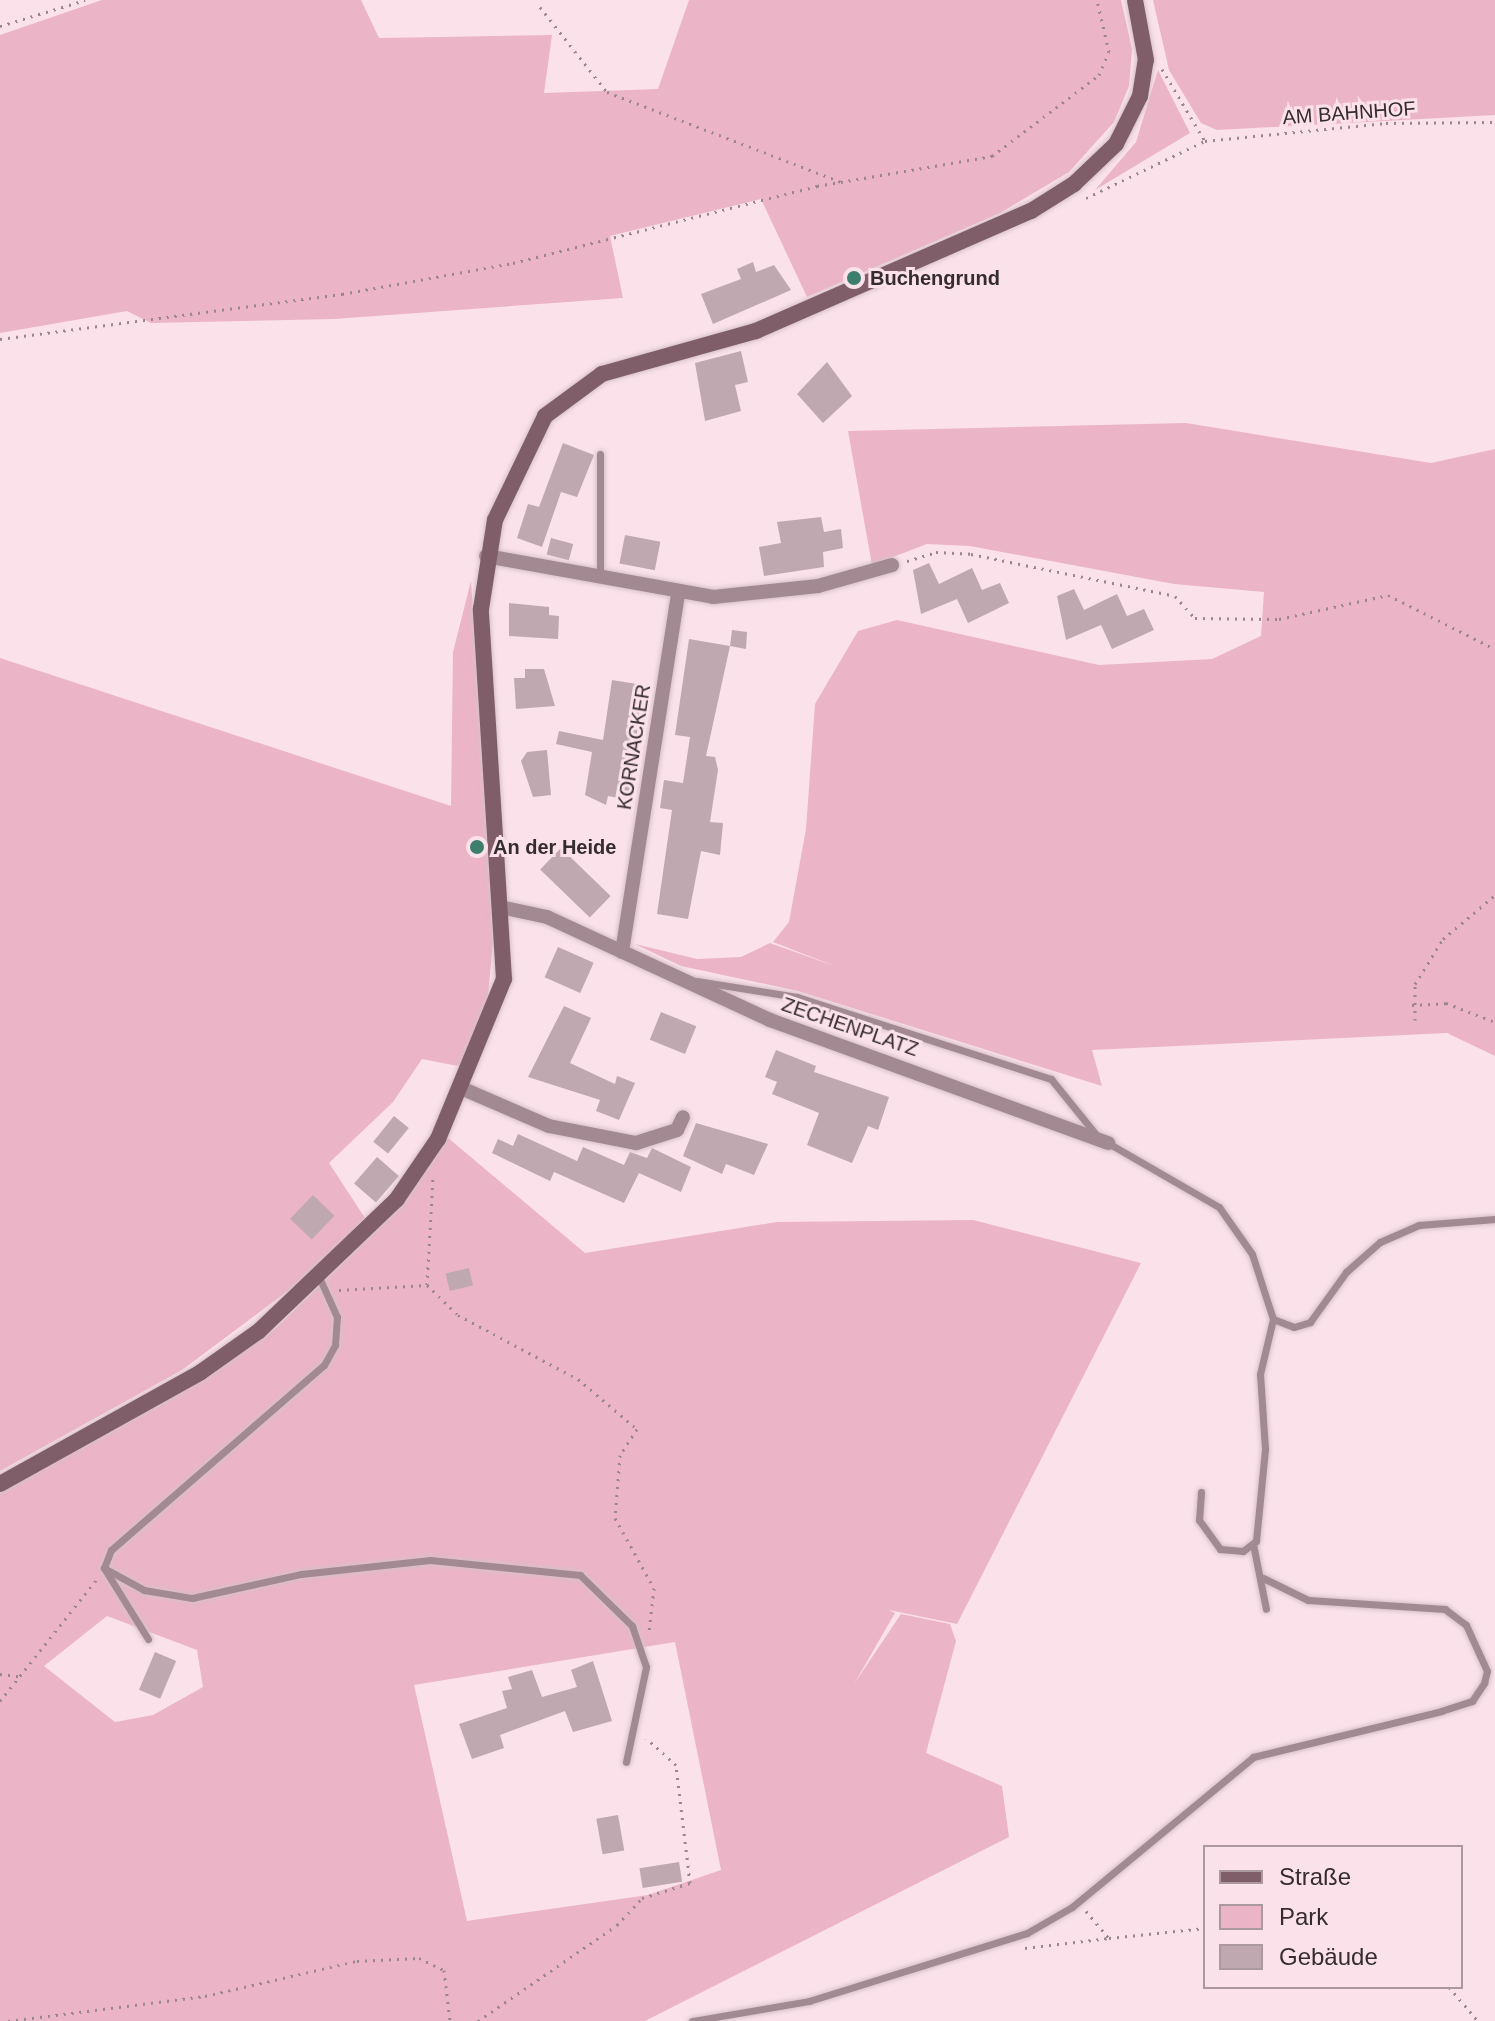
<!DOCTYPE html>
<html>
<head>
<meta charset="utf-8">
<style>
  body { margin:0 }
  #map { position:relative; width:1495px; height:2021px; overflow:hidden; background:#fbe2ea; font-family:Arial,sans-serif }
  div>[style] { position:absolute }
  [style*='--x'] { left:calc(var(--x)*1px); top:calc(var(--y)*1px); width:calc(var(--w)*1px); rotate:calc(var(--a)*1deg) }
  .green>* { inset:0; background:#ecb4c7 }
  .building>* { inset:0; background:#c0a8b0; transform-origin:0 0 }
  .path>* { height:3px; margin-top:-1.5px; transform-origin:0; background:repeating-linear-gradient(90deg,#99878d 0 2px,transparent 0 8px) }
  .roads { filter:drop-shadow(0 0 2px #d7c1c8) drop-shadow(0 0 2px #d7c1c8) }
  .lane>* { height:7px; margin:-3.5px; padding:0 3.5px; transform-origin:3.5px; border-radius:3.5px; background:#a38a92 }
  .street>* { height:14px; margin:-7px; padding:0 7px; transform-origin:7px; border-radius:7px; background:#a38a92 }
  .secondary>* { height:16px; margin:-8px; padding:0 8px; transform-origin:8px; border-radius:8px; background:#7f5d69 }
  .dots>* { width:22px; height:22px; translate:-50% -50%; box-sizing:border-box; border:4px solid #fbe2ea; border-radius:50% }
  span { translate:-50% -50%; white-space:nowrap; text-align:center; line-height:1.15; -webkit-text-stroke:6px #fbe2ea; paint-order:stroke }
  .street-label { font-size:20px; color:#352c2f }
  .poi-label { font-size:20px; color:#352c2f; font-weight:700 }
  .left { translate:0 -50%; text-align:left }
  .legend { position:absolute; left:1203px; top:1845px; width:260px; height:144px; box-sizing:border-box; background:#fbe2ea; border:2px solid #ac999f; margin:0; padding:10px 14px; list-style:none; font-size:24px; color:#352c2f }
  .legend li { display:flex; align-items:center; gap:16px; height:40px }
  .legend b { width:40px; border:2px solid #ac999f }
</style>
</head>
<body>
<div id="map">
  <div class="green">
    <div style="clip-path:polygon(102px 0,361px 0,379px 38px,552px 35px,544px 93px,658px 89px,689px 0,1121px 0,1132px 49px,1129px 86px,1114px 122px,1069px 172px,1000px 213px,807px 297px,761px 199px,610px 236px,623px 298px,334px 319px,151px 323px,127px 311px,0 333px,0 35px)"></div>
    <div style="clip-path:polygon(1153px 0,1495px 0,1495px 115px,1217px 130px,1201px 123px,1169px 70px)"></div>
    <div style="clip-path:polygon(1158px 70px,1190px 133px,1095px 190px,1136px 142px)"></div>
    <div style="clip-path:polygon(1186px 423px,1431px 463px,1495px 449px,1495px 1056px,1447px 1033px,1092px 1050px,1102px 1086px,798px 991px,681px 966px,635px 944px,697px 959px,741px 957px,770px 943px,837px 967px,773px 942px,789px 922px,806px 829px,815px 704px,858px 631px,897px 620px,1099px 665px,1212px 659px,1261px 636px,1264px 592px,1174px 584px,970px 546px,927px 544px,872px 565px,848px 431px)"></div>
    <div style="clip-path:polygon(471px 581px,493px 941px,487px 1008px,463px 1067px,422px 1059px,393px 1102px,329px 1163px,365px 1218px,305px 1278px,182px 1370px,0 1471px,0 658px,451px 806px,453px 652px)"></div>
    <div style="clip-path:polygon(evenodd,447px 1137px,585px 1253px,777px 1222px,973px 1220px,1141px 1263px,957px 1624px,889px 1610px,895px 1613px,854px 1684px,901px 1614px,950px 1624px,956px 1641px,926px 1753px,1002px 1786px,1009px 1837px,645px 2021px,0 2021px,0 1493px,207px 1377px,277px 1327px,397px 1210px,447px 1137px,107px 1616px,197px 1650px,203px 1687px,153px 1715px,115px 1722px,44px 1666px,107px 1616px,447px 1137px,675px 1642px,721px 1870px,648px 1895px,467px 1921px,414px 1685px,675px 1642px)"></div>
  </div>
  <div class="building">
    <div style="clip-path:polygon(753px 262px,756px 272px,774px 265px,791px 290px,713px 324px,701px 294px,741px 279px,737px 269px)"></div>
    <div style="clip-path:polygon(741px 351px,748px 382px,735px 385px,741px 411px,705px 421px,695px 363px)"></div>
    <div style="clip-path:polygon(827px 362px,852px 396px,823px 423px,797px 394px)"></div>
    <div style="clip-path:polygon(563px 443px,594px 455px,577px 497px,561px 492px,542px 547px,517px 538px,528px 504px,539px 507px)"></div>
    <div style="clip-path:polygon(821px 517px,824px 532px,841px 529px,843px 548px,823px 552px,824px 567px,764px 576px,759px 547px,781px 543px,777px 522px)"></div>
    <div style="left:625px;top:535px;width:36px;height:29px;rotate:11deg"></div>
    <div style="left:551px;top:538px;width:23px;height:17px;rotate:15deg"></div>
    <div style="clip-path:polygon(929px 563px,939px 584px,972px 568px,982px 590px,1000px 583px,1009px 603px,968px 623px,957px 599px,921px 614px,913px 570px)"></div>
    <div style="clip-path:polygon(1074px 589px,1084px 610px,1117px 594px,1127px 616px,1144px 609px,1154px 630px,1112px 649px,1101px 625px,1066px 640px,1057px 596px)"></div>
    <div style="clip-path:polygon(509px 603px,549px 607px,549px 615px,559px 616px,558px 639px,509px 636px)"></div>
    <div style="clip-path:polygon(732px 630px,747px 632px,746px 649px,730px 646px,706px 756px,715px 757px,718px 770px,710px 822px,723px 823px,720px 855px,701px 851px,688px 919px,657px 914px,672px 810px,660px 808px,664px 780px,683px 783px,690px 737px,675px 735px,689px 639px,730px 646px)"></div>
    <div style="clip-path:polygon(525px 669px,544px 669px,555px 706px,516px 709px,514px 678px,525px 678px)"></div>
    <div style="clip-path:polygon(612px 680px,637px 684px,635px 700px,641px 700px,629px 800px,608px 796px,606px 805px,585px 795px,592px 752px,556px 744px,559px 731px,603px 740px)"></div>
    <div style="clip-path:polygon(547px 750px,551px 795px,533px 797px,521px 761px,527px 752px)"></div>
    <div style="left:561px;top:848px;width:69px;height:30px;rotate:44deg"></div>
    <div style="left:558px;top:947px;width:39px;height:33px;rotate:24deg"></div>
    <div style="clip-path:polygon(564px 1006px,591px 1018px,570px 1063px,615px 1084px,617px 1076px,635px 1083px,619px 1120px,596px 1111px,600px 1100px,528px 1077px)"></div>
    <div style="left:661px;top:1012px;width:38px;height:30px;rotate:22deg"></div>
    <div style="clip-path:polygon(776px 1050px,816px 1066px,814px 1072px,889px 1097px,878px 1130px,868px 1126px,852px 1163px,807px 1145px,819px 1113px,772px 1094px,777px 1082px,765px 1077px)"></div>
    <div style="left:394px;top:1116px;width:19px;height:33px;rotate:39deg"></div>
    <div style="clip-path:polygon(696px 1123px,768px 1144px,754px 1175px,726px 1164px,722px 1174px,683px 1156px)"></div>
    <div style="clip-path:polygon(518px 1134px,577px 1161px,583px 1147px,624px 1165px,630px 1152px,647px 1158px,652px 1148px,691px 1167px,681px 1192px,639px 1173px,624px 1203px,554px 1172px,550px 1181px,492px 1153px,498px 1139px,513px 1146px)"></div>
    <div style="left:377px;top:1157px;width:29px;height:35px;rotate:41deg"></div>
    <div style="left:313px;top:1195px;width:30px;height:33px;rotate:44deg"></div>
    <div style="left:469px;top:1268px;width:18px;height:24px;rotate:77deg"></div>
    <div style="left:155px;top:1652px;width:23px;height:41px;rotate:23deg"></div>
    <div style="clip-path:polygon(593px 1661px,612px 1721px,573px 1732px,565px 1711px,500px 1735px,504px 1748px,472px 1759px,459px 1724px,507px 1708px,502px 1691px,512px 1689px,508px 1677px,532px 1670px,542px 1697px,577px 1687px,571px 1670px)"></div>
    <div style="left:618px;top:1815px;width:36px;height:22px;rotate:80deg"></div>
    <div style="left:679px;top:1862px;width:20px;height:40px;rotate:81deg"></div>
  </div>
  <div class="path">
    <div style="--x:540;--y:7;--w:108;--a:51.8"></div>
    <div style="--x:607;--y:92;--w:252;--a:21"></div>
    <div style="--x:0;--y:26;--w:89;--a:-17"></div>
    <div style="--x:1162;--y:69;--w:84;--a:59.2"></div>
    <div style="--x:1086;--y:198;--w:132;--a:-25.6"></div>
    <div style="--x:1205;--y:141;--w:182;--a:-5.7"></div>
    <div style="--x:1386;--y:123;--w:109;--a:-0.5"></div>
    <div style="--x:0;--y:339;--w:345;--a:-7.5"></div>
    <div style="--x:342;--y:294;--w:174;--a:-10.3"></div>
    <div style="--x:513;--y:263;--w:314;--a:-14.2"></div>
    <div style="--x:817;--y:186;--w:178;--a:-9.7"></div>
    <div style="--x:992;--y:156;--w:134;--a:-37.1"></div>
    <div style="--x:1099;--y:75;--w:25;--a:-67"></div>
    <div style="--x:1109;--y:52;--w:53;--a:-103"></div>
    <div style="--x:907;--y:561;--w:30;--a:-17"></div>
    <div style="--x:936;--y:552;--w:35;--a:3"></div>
    <div style="--x:971;--y:554;--w:208;--a:11.6"></div>
    <div style="--x:1175;--y:596;--w:30;--a:48"></div>
    <div style="--x:1195;--y:618;--w:84;--a:0.7"></div>
    <div style="--x:1279;--y:619;--w:112;--a:-12.4"></div>
    <div style="--x:1388;--y:595;--w:120;--a:26.8"></div>
    <div style="--x:1412;--y:1005;--w:34;--a:-3"></div>
    <div style="--x:1446;--y:1003;--w:53;--a:21.2"></div>
    <div style="--x:1415;--y:1020;--w:36;--a:-90"></div>
    <div style="--x:1415;--y:984;--w:53;--a:-58.1"></div>
    <div style="--x:1443;--y:939;--w:68;--a:-40.2"></div>
    <div style="--x:427;--y:1285;--w:107;--a:-86.8"></div>
    <div style="--x:339;--y:1290;--w:88;--a:-3.3"></div>
    <div style="--x:427;--y:1285;--w:43;--a:44.1"></div>
    <div style="--x:458;--y:1315;--w:136;--a:28.1"></div>
    <div style="--x:578;--y:1379;--w:77;--a:40.3"></div>
    <div style="--x:637;--y:1429;--w:31;--a:123"></div>
    <div style="--x:620;--y:1455;--w:63;--a:94.5"></div>
    <div style="--x:615;--y:1518;--w:80;--a:60.9"></div>
    <div style="--x:654;--y:1588;--w:44;--a:96.5"></div>
    <div style="--x:0;--y:1674;--w:23;--a:7"></div>
    <div style="--x:0;--y:1701;--w:156;--a:-51.5"></div>
    <div style="--x:1086;--y:1911;--w:35;--a:50"></div>
    <div style="--x:1109;--y:1938;--w:97;--a:-5.9"></div>
    <div style="--x:1025;--y:1948;--w:85;--a:-6.8"></div>
    <div style="--x:1449;--y:1987;--w:45;--a:49.5"></div>
    <div style="--x:8;--y:2021;--w:199;--a:-7.2"></div>
    <div style="--x:205;--y:1996;--w:156;--a:-13"></div>
    <div style="--x:357;--y:1961;--w:62;--a:-2.8"></div>
    <div style="--x:419;--y:1958;--w:28;--a:26"></div>
    <div style="--x:444;--y:1970;--w:51;--a:83.3"></div>
    <div style="--x:478;--y:2021;--w:169;--a:-34.6"></div>
    <div style="--x:617;--y:1925;--w:37;--a:-47"></div>
    <div style="--x:642;--y:1898;--w:50;--a:-17.4"></div>
    <div style="--x:690;--y:1883;--w:119;--a:-96.8"></div>
    <div style="--x:676;--y:1765;--w:40;--a:-138"></div>
  </div>
  <div class="roads">
    <div class="lane">
      <div style="--x:600;--y:454;--w:125;--a:90"></div>
      <div style="--x:697;--y:981;--w:101;--a:9.1"></div>
      <div style="--x:797;--y:997;--w:267;--a:17.9"></div>
      <div style="--x:1051;--y:1079;--w:75;--a:51"></div>
      <div style="--x:1108;--y:1143;--w:128;--a:30"></div>
      <div style="--x:1219;--y:1207;--w:57;--a:54.9"></div>
      <div style="--x:1252;--y:1254;--w:68;--a:72.1"></div>
      <div style="--x:1273;--y:1319;--w:22;--a:21"></div>
      <div style="--x:1294;--y:1327;--w:17;--a:-17"></div>
      <div style="--x:1310;--y:1322;--w:62;--a:-54.2"></div>
      <div style="--x:1346;--y:1272;--w:45;--a:-41.4"></div>
      <div style="--x:1380;--y:1242;--w:43;--a:-23.6"></div>
      <div style="--x:1419;--y:1225;--w:76;--a:-4.5"></div>
      <div style="--x:1201;--y:1492;--w:28;--a:94"></div>
      <div style="--x:1199;--y:1520;--w:36;--a:54"></div>
      <div style="--x:1220;--y:1549;--w:23;--a:5"></div>
      <div style="--x:1243;--y:1551;--w:16;--a:-38"></div>
      <div style="--x:1256;--y:1541;--w:92;--a:-84.4"></div>
      <div style="--x:1265;--y:1449;--w:75;--a:-93.8"></div>
      <div style="--x:1260;--y:1374;--w:57;--a:-76.7"></div>
      <div style="--x:1253;--y:1544;--w:66;--a:78.7"></div>
      <div style="--x:104;--y:1568;--w:46;--a:28.8"></div>
      <div style="--x:144;--y:1590;--w:49;--a:9.5"></div>
      <div style="--x:192;--y:1598;--w:112;--a:-12.4"></div>
      <div style="--x:301;--y:1574;--w:130;--a:-6.2"></div>
      <div style="--x:430;--y:1560;--w:151;--a:5.7"></div>
      <div style="--x:580;--y:1575;--w:73;--a:44.4"></div>
      <div style="--x:632;--y:1626;--w:43;--a:71.1"></div>
      <div style="--x:646;--y:1667;--w:97;--a:101.9"></div>
      <div style="--x:148;--y:1639;--w:84;--a:-121.8"></div>
      <div style="--x:104;--y:1568;--w:19;--a:-69"></div>
      <div style="--x:111;--y:1550;--w:282;--a:-41"></div>
      <div style="--x:324;--y:1365;--w:23;--a:-61"></div>
      <div style="--x:335;--y:1345;--w:28;--a:-86"></div>
      <div style="--x:337;--y:1317;--w:44;--a:-114.2"></div>
      <div style="--x:692;--y:2021;--w:119;--a:-9.7"></div>
      <div style="--x:809;--y:2001;--w:228;--a:-17.3"></div>
      <div style="--x:1027;--y:1933;--w:52;--a:-30"></div>
      <div style="--x:1072;--y:1907;--w:235;--a:-39.6"></div>
      <div style="--x:1253;--y:1757;--w:194;--a:-13.7"></div>
      <div style="--x:1441;--y:1711;--w:33;--a:-18"></div>
      <div style="--x:1472;--y:1701;--w:22;--a:-56"></div>
      <div style="--x:1484;--y:1683;--w:12;--a:-76"></div>
      <div style="--x:1487;--y:1671;--w:51;--a:-114.5"></div>
      <div style="--x:1466;--y:1625;--w:26;--a:-143"></div>
      <div style="--x:1445;--y:1609;--w:137;--a:-176.2"></div>
      <div style="--x:1308;--y:1600;--w:50;--a:-153.9"></div>
    </div>
    <div class="street">
      <div style="--x:486;--y:556;--w:231;--a:10.2"></div>
      <div style="--x:713;--y:597;--w:106;--a:-6"></div>
      <div style="--x:818;--y:586;--w:77;--a:-15.8"></div>
      <div style="--x:505;--y:908;--w:43;--a:12.1"></div>
      <div style="--x:547;--y:917;--w:246;--a:24.8"></div>
      <div style="--x:770;--y:1020;--w:360;--a:20"></div>
      <div style="--x:622;--y:952;--w:361;--a:-81.1"></div>
      <div style="--x:461;--y:1088;--w:96;--a:23.4"></div>
      <div style="--x:549;--y:1126;--w:89;--a:11.1"></div>
      <div style="--x:636;--y:1143;--w:43;--a:-17.6"></div>
      <div style="--x:677;--y:1130;--w:14;--a:-65"></div>
    </div>
    <div class="secondary">
      <div style="--x:0;--y:1484;--w:230;--a:-29.1"></div>
      <div style="--x:201;--y:1372;--w:71;--a:-35.3"></div>
      <div style="--x:259;--y:1331;--w:191;--a:-43.7"></div>
      <div style="--x:397;--y:1199;--w:73;--a:-55.7"></div>
      <div style="--x:438;--y:1139;--w:173;--a:-67.6"></div>
      <div style="--x:504;--y:979;--w:371;--a:-93.6"></div>
      <div style="--x:481;--y:609;--w:90;--a:-81.1"></div>
      <div style="--x:495;--y:520;--w:115;--a:-64.3"></div>
      <div style="--x:545;--y:416;--w:71;--a:-36.4"></div>
      <div style="--x:602;--y:374;--w:160;--a:-15.6"></div>
      <div style="--x:756;--y:331;--w:300;--a:-23.6"></div>
      <div style="--x:1031;--y:211;--w:51;--a:-32.1"></div>
      <div style="--x:1074;--y:184;--w:58;--a:-43.6"></div>
      <div style="--x:1116;--y:144;--w:54;--a:-63.4"></div>
      <div style="--x:1140;--y:96;--w:36;--a:-81"></div>
      <div style="--x:1146;--y:60;--w:61;--a:-100.4"></div>
    </div>
  </div>
  <div class="dots">
    <div style="left:854px;top:278px;background:#3d7e6c"></div>
    <div style="left:477px;top:847px;background:#3d7e6c"></div>
  </div>
  <div class="street-label">
    <span style="left:1349px;top:113px;rotate:-4deg">AM BAHNHOF</span>
    <span style="left:634px;top:747px;rotate:-81deg">KORNACKER</span>
    <span style="left:850px;top:1027px;rotate:19deg">ZECHENPLATZ</span>
  </div>
  <div class="poi-label">
    <span class="left" style="left:870px;top:278px">Buchengrund</span>
    <span class="left" style="left:493px;top:847px">An der Heide</span>
  </div>
  <ul class="legend">
  <li><b style="height:10px;background:#7f5d69"></b>Straße</li>
  <li><b style="height:22px;background:#ecb4c7"></b>Park</li>
  <li><b style="height:22px;background:#c0a8b0"></b>Gebäude</li>
  </ul>
</div>
</body>
</html>
